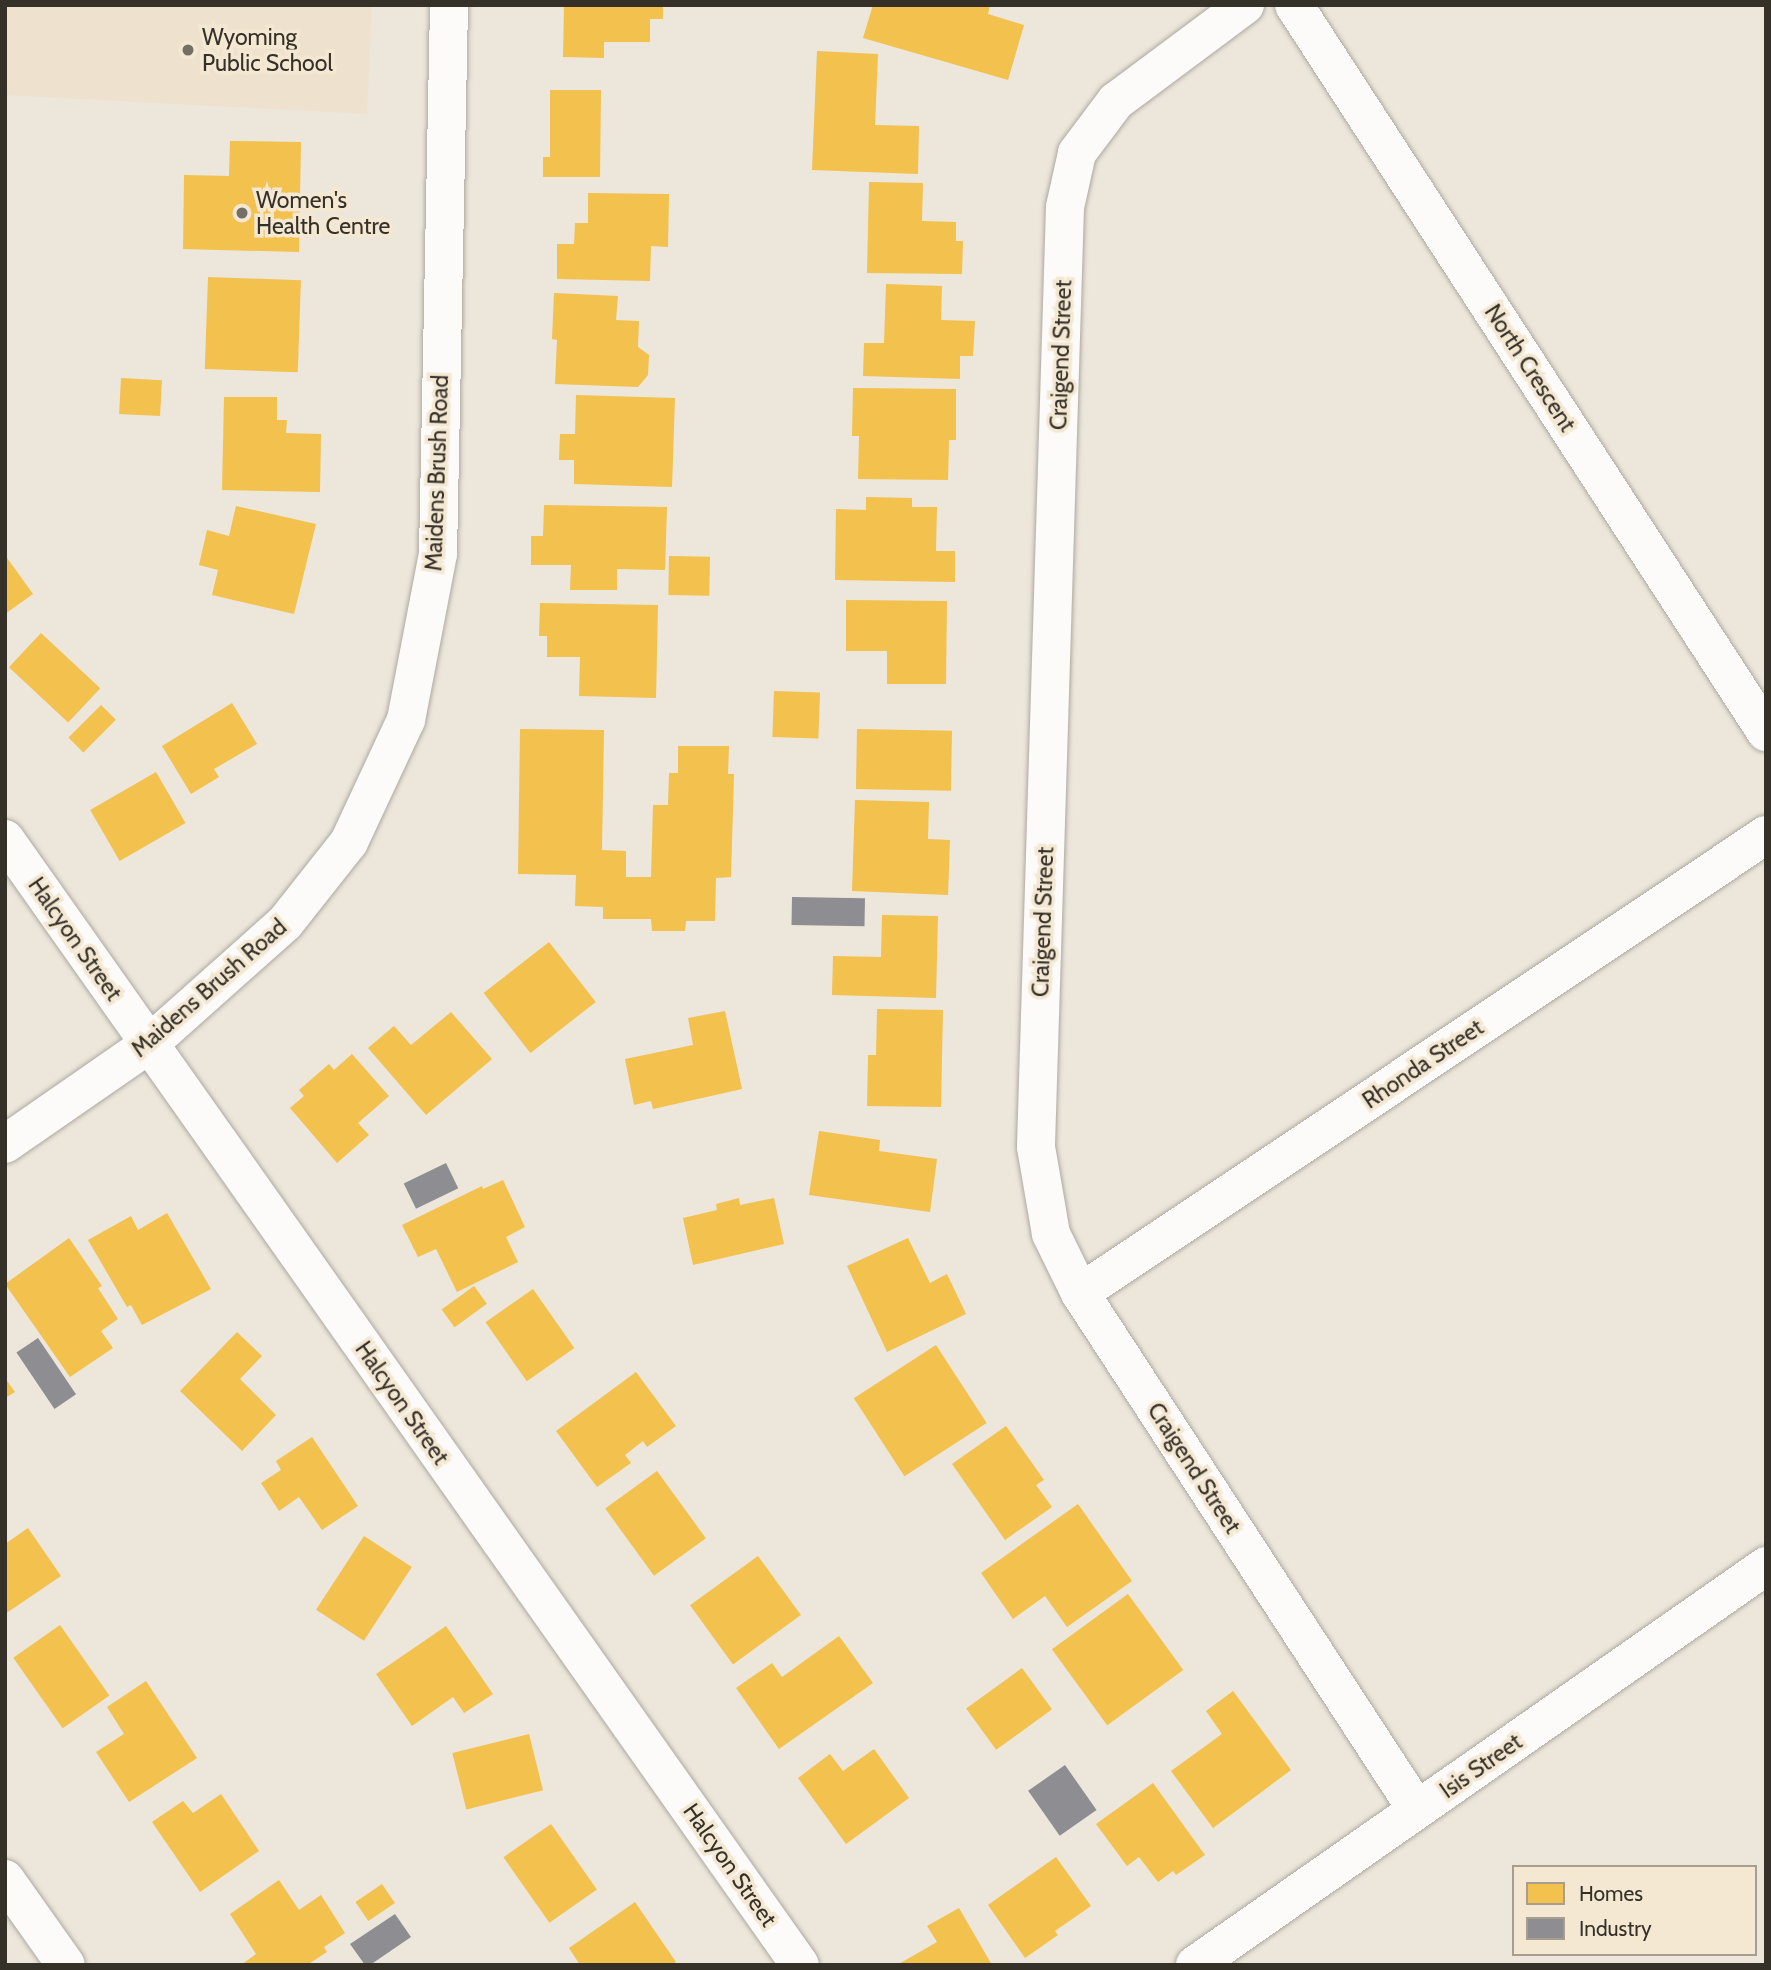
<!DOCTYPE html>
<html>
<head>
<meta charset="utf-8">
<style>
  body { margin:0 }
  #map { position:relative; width:1771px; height:1970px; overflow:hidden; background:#ece6db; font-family:Cabin,sans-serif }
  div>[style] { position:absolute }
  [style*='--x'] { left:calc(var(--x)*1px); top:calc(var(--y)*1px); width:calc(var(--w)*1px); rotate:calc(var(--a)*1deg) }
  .built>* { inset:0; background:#eee2ce }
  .homes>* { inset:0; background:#f2c14e; transform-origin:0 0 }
  .industry>* { inset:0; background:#8d8d92; transform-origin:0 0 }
  .roads { filter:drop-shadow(0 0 2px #aea9a0) drop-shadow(0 0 2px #aea9a0) }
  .street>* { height:38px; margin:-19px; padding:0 19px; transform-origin:19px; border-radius:19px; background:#fcfbfa }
  .secondary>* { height:38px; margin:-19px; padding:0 19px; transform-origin:19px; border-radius:19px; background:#fcfbfa }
  .dots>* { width:19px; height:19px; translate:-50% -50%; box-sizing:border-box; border:4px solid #f4e8d3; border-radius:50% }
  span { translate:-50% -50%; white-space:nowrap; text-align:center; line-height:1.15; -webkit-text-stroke:7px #f4e8d3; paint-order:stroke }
  .poi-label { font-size:23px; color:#353028 }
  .left { translate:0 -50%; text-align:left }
  .street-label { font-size:23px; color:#353028 }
  .frame { position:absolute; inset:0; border:7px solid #353028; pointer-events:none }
  .legend { position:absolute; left:1512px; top:1865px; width:245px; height:91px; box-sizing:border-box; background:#f4e8d3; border:2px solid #a89e8f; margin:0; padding:9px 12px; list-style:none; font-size:21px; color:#353028 }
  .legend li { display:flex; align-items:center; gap:14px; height:35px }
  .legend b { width:35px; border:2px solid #a89e8f }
</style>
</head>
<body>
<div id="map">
  <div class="built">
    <div style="clip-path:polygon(5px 5px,372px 5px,367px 114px,5px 95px)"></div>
  </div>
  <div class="homes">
    <div style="clip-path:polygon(564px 5px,663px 5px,663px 19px,650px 19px,650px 42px,604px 42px,604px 58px,563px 57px)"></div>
    <div style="clip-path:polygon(873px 5px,990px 5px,988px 14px,1024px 25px,1008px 80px,863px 38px)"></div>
    <div style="clip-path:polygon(817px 51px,878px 54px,875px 125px,919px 126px,918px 174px,812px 170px)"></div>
    <div style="clip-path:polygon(550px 90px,601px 90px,600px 177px,543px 177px,543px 157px,550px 157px)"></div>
    <div style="clip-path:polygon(230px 141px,301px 142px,299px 252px,183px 249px,184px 175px,229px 176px)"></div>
    <div style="clip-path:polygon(869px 182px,923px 183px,922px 221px,956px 222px,956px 241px,963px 241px,962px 274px,867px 273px)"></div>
    <div style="clip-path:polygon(588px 193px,669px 194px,668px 247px,651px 246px,650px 281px,557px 279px,557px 244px,574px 244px,575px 223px,588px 223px)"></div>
    <div style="left:208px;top:277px;width:93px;height:92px;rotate:2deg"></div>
    <div style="clip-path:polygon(886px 284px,942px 286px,941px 320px,975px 321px,973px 356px,960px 356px,960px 379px,863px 376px,864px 343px,884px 343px)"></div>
    <div style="clip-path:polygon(554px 293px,618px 296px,616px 320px,639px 321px,638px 347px,649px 355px,648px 375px,638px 387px,555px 384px,557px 340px,552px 339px)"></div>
    <div style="left:121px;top:378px;width:41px;height:36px;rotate:3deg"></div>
    <div style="clip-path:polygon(853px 388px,956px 389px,956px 440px,949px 440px,948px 480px,858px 479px,859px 436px,852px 436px)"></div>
    <div style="clip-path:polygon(576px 395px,675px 398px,672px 487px,574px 484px,574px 460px,559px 460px,560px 434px,575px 434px)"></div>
    <div style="clip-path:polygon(224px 397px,277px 397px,277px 420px,287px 420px,286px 433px,321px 434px,320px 492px,222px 490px)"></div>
    <div style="clip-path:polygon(866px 497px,912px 498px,912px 507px,937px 507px,936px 551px,955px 551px,955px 582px,835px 580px,836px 509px,866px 510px)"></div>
    <div style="clip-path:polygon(544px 505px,667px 507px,665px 570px,617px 569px,617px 590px,570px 590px,571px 565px,531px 565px,531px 536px,543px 536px)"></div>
    <div style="clip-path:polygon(236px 506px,316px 524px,294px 614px,212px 595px,218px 570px,199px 565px,207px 530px,229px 536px)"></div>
    <div style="clip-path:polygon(5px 555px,33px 594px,5px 614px)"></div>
    <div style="left:669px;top:556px;width:41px;height:39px;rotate:1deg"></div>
    <div style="clip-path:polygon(846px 600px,947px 601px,946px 684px,887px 684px,887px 651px,846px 651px)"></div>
    <div style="clip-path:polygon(540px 603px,658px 605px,656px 698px,579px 696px,580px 657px,547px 657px,547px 636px,539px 636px)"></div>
    <div style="left:41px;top:633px;width:81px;height:47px;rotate:43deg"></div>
    <div style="left:774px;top:691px;width:46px;height:46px;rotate:2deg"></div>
    <div style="clip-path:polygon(232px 703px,257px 744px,214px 769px,219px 777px,191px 794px,162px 746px)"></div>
    <div style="left:101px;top:705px;width:21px;height:46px;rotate:45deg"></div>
    <div style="clip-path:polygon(520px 729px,604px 730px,602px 850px,626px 851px,626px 877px,651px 877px,653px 805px,668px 805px,669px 773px,678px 773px,678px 746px,729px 746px,728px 774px,734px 774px,731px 877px,716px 878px,715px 921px,686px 921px,685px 931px,652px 931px,651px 919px,603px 919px,603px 907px,575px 906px,576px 875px,518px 874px)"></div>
    <div style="left:857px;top:729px;width:95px;height:60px;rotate:1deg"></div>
    <div style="left:156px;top:772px;width:59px;height:76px;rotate:60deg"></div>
    <div style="clip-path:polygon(855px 800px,929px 802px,928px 839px,950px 840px,948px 895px,852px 891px)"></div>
    <div style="clip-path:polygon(882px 915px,938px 916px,936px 998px,832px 995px,833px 956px,881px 957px)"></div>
    <div style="left:549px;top:942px;width:76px;height:83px;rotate:52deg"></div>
    <div style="clip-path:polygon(877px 1009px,943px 1010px,941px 1107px,867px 1106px,868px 1055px,876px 1055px)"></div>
    <div style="clip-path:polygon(725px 1011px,742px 1089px,653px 1109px,651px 1101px,634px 1105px,625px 1059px,693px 1045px,688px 1018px)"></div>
    <div style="clip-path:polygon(451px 1012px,492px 1059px,426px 1115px,368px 1048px,394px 1026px,411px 1045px)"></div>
    <div style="clip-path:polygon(352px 1054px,389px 1096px,358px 1123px,369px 1135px,337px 1163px,290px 1108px,304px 1096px,299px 1090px,329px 1064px,334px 1070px)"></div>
    <div style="clip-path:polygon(819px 1131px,880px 1140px,879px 1151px,937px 1159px,930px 1212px,809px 1195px)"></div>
    <div style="clip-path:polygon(503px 1180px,525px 1227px,506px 1237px,518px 1262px,457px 1292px,436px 1249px,418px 1257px,402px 1225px,482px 1186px,483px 1189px)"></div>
    <div style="clip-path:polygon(739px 1198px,740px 1205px,774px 1198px,784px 1244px,693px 1265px,683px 1218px,717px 1210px,716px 1204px)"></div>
    <div style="clip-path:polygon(167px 1213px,211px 1289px,142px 1325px,131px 1305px,127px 1307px,88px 1240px,131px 1216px,138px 1230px)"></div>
    <div style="clip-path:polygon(69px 1238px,102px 1286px,98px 1288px,118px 1319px,101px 1331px,113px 1348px,70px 1377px,5px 1284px)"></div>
    <div style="clip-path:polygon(908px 1238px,930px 1283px,947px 1274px,966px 1314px,887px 1352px,847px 1266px)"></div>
    <div style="left:474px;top:1286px;width:22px;height:40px;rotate:54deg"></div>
    <div style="left:533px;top:1289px;width:72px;height:58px;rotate:55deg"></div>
    <div style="clip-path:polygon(237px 1332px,262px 1356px,240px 1379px,276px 1415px,242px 1451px,180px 1391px)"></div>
    <div style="left:936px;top:1345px;width:93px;height:98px;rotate:57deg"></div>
    <div style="clip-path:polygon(636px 1372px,676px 1426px,647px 1447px,643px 1441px,625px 1455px,631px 1463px,597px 1487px,556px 1431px)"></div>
    <div style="clip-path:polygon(5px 1378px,15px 1392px,5px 1398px)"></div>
    <div style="clip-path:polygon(1006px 1426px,1044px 1480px,1036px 1485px,1052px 1507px,1005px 1540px,952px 1464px)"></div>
    <div style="clip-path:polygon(312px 1437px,358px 1506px,322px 1530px,299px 1497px,279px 1511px,261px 1483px,281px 1470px,276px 1461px)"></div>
    <div style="left:657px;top:1471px;width:83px;height:64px;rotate:54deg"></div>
    <div style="clip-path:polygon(1078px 1504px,1132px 1581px,1067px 1627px,1045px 1596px,1013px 1619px,981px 1573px)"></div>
    <div style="clip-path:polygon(28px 1528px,61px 1576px,5px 1614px,5px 1544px)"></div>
    <div style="left:364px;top:1536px;width:57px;height:88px;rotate:33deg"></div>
    <div style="left:758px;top:1556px;width:73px;height:84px;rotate:54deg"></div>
    <div style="left:1128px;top:1594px;width:94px;height:94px;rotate:54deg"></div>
    <div style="left:60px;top:1625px;width:86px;height:57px;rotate:55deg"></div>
    <div style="clip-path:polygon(446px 1626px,493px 1694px,464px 1713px,453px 1697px,412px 1726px,376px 1674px)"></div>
    <div style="clip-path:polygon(839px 1636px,873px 1683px,779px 1749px,736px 1688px,772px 1663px,782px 1677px)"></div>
    <div style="left:1022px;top:1668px;width:51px;height:69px;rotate:54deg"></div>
    <div style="clip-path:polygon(146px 1681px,197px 1758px,129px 1802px,96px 1752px,124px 1734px,107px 1707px)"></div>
    <div style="clip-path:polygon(1233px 1691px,1291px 1770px,1213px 1828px,1171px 1771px,1222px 1734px,1206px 1711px)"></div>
    <div style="left:529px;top:1734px;width:58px;height:79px;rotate:76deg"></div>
    <div style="clip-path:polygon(874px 1749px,909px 1798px,846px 1844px,798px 1778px,830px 1754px,843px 1771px)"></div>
    <div style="clip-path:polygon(1153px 1783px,1205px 1855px,1176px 1875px,1173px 1871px,1158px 1882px,1139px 1857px,1127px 1866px,1096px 1824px)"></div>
    <div style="clip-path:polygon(221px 1794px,259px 1851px,200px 1892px,152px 1822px,183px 1801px,193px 1813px)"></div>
    <div style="left:551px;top:1824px;width:80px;height:58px;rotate:55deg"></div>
    <div style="clip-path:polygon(1056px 1857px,1091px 1906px,1055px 1931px,1058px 1935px,1025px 1958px,988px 1905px)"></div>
    <div style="clip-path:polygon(279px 1880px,299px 1910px,321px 1895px,345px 1933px,324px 1947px,327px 1952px,307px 1965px,241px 1965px,256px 1954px,230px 1914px)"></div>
    <div style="left:382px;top:1884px;width:23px;height:32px;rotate:56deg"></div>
    <div style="clip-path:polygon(635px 1902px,676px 1962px,672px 1965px,580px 1965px,569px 1948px)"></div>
    <div style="clip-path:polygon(959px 1908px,992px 1965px,897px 1965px,937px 1942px,927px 1926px)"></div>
  </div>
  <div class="industry">
    <div style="left:792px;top:897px;width:73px;height:28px;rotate:1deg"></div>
    <div style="left:446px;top:1163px;width:28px;height:47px;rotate:64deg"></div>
    <div style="left:38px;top:1338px;width:68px;height:26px;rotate:56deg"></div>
    <div style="left:1065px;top:1765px;width:55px;height:45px;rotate:55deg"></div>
    <div style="clip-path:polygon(395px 1914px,411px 1937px,370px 1965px,365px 1965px,350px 1944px)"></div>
  </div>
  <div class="roads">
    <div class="street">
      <div style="--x:1245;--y:5;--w:161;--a:143.3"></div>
      <div style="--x:1116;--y:101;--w:65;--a:126.9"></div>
      <div style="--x:1077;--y:153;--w:55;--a:102.5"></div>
      <div style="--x:1065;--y:207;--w:940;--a:91.77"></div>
      <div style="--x:1036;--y:1147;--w:88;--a:80.2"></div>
      <div style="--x:1051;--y:1234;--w:66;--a:63.8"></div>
      <div style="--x:1080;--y:1293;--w:617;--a:56.9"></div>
      <div style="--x:1294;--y:5;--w:867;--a:57.01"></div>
      <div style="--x:5;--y:839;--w:1378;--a:54.78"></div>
      <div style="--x:1080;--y:1293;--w:825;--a:-33.73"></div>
      <div style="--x:5;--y:1879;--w:105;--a:54.7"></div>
      <div style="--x:1195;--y:1965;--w:697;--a:-34.94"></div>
    </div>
    <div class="secondary">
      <div style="--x:5;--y:1144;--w:174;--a:-34.7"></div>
      <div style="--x:148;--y:1045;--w:183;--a:-41.7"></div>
      <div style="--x:285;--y:923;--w:103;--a:-51.7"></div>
      <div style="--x:349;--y:842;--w:135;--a:-65"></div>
      <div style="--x:406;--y:720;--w:169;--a:-79.1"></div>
      <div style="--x:438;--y:554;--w:549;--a:-88.85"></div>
    </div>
  </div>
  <div class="dots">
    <div style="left:188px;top:50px;background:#757067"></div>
    <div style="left:242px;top:213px;background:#757067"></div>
  </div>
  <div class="poi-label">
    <span class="left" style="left:202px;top:50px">Wyoming<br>Public School</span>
    <span class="left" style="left:256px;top:213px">Women's<br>Health Centre</span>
  </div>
  <div class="street-label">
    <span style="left:1061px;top:355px;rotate:-88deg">Craigend Street</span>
    <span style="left:1530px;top:368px;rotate:57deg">North Crescent</span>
    <span style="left:437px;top:473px;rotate:-88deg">Maidens Brush Road</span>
    <span style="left:1043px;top:922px;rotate:-88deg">Craigend Street</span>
    <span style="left:75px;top:939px;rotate:55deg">Halcyon Street</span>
    <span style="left:209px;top:988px;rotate:-41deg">Maidens Brush Road</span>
    <span style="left:1423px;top:1064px;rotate:-34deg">Rhonda Street</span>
    <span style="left:402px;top:1403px;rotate:55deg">Halcyon Street</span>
    <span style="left:1194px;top:1468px;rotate:57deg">Craigend Street</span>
    <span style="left:1481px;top:1766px;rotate:-35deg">Isis Street</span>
    <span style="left:730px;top:1865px;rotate:55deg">Halcyon Street</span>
  </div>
  <div class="frame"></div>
  <ul class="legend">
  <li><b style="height:19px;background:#f2c14e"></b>Homes</li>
  <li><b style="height:19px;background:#8d8d92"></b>Industry</li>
  </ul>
</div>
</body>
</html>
